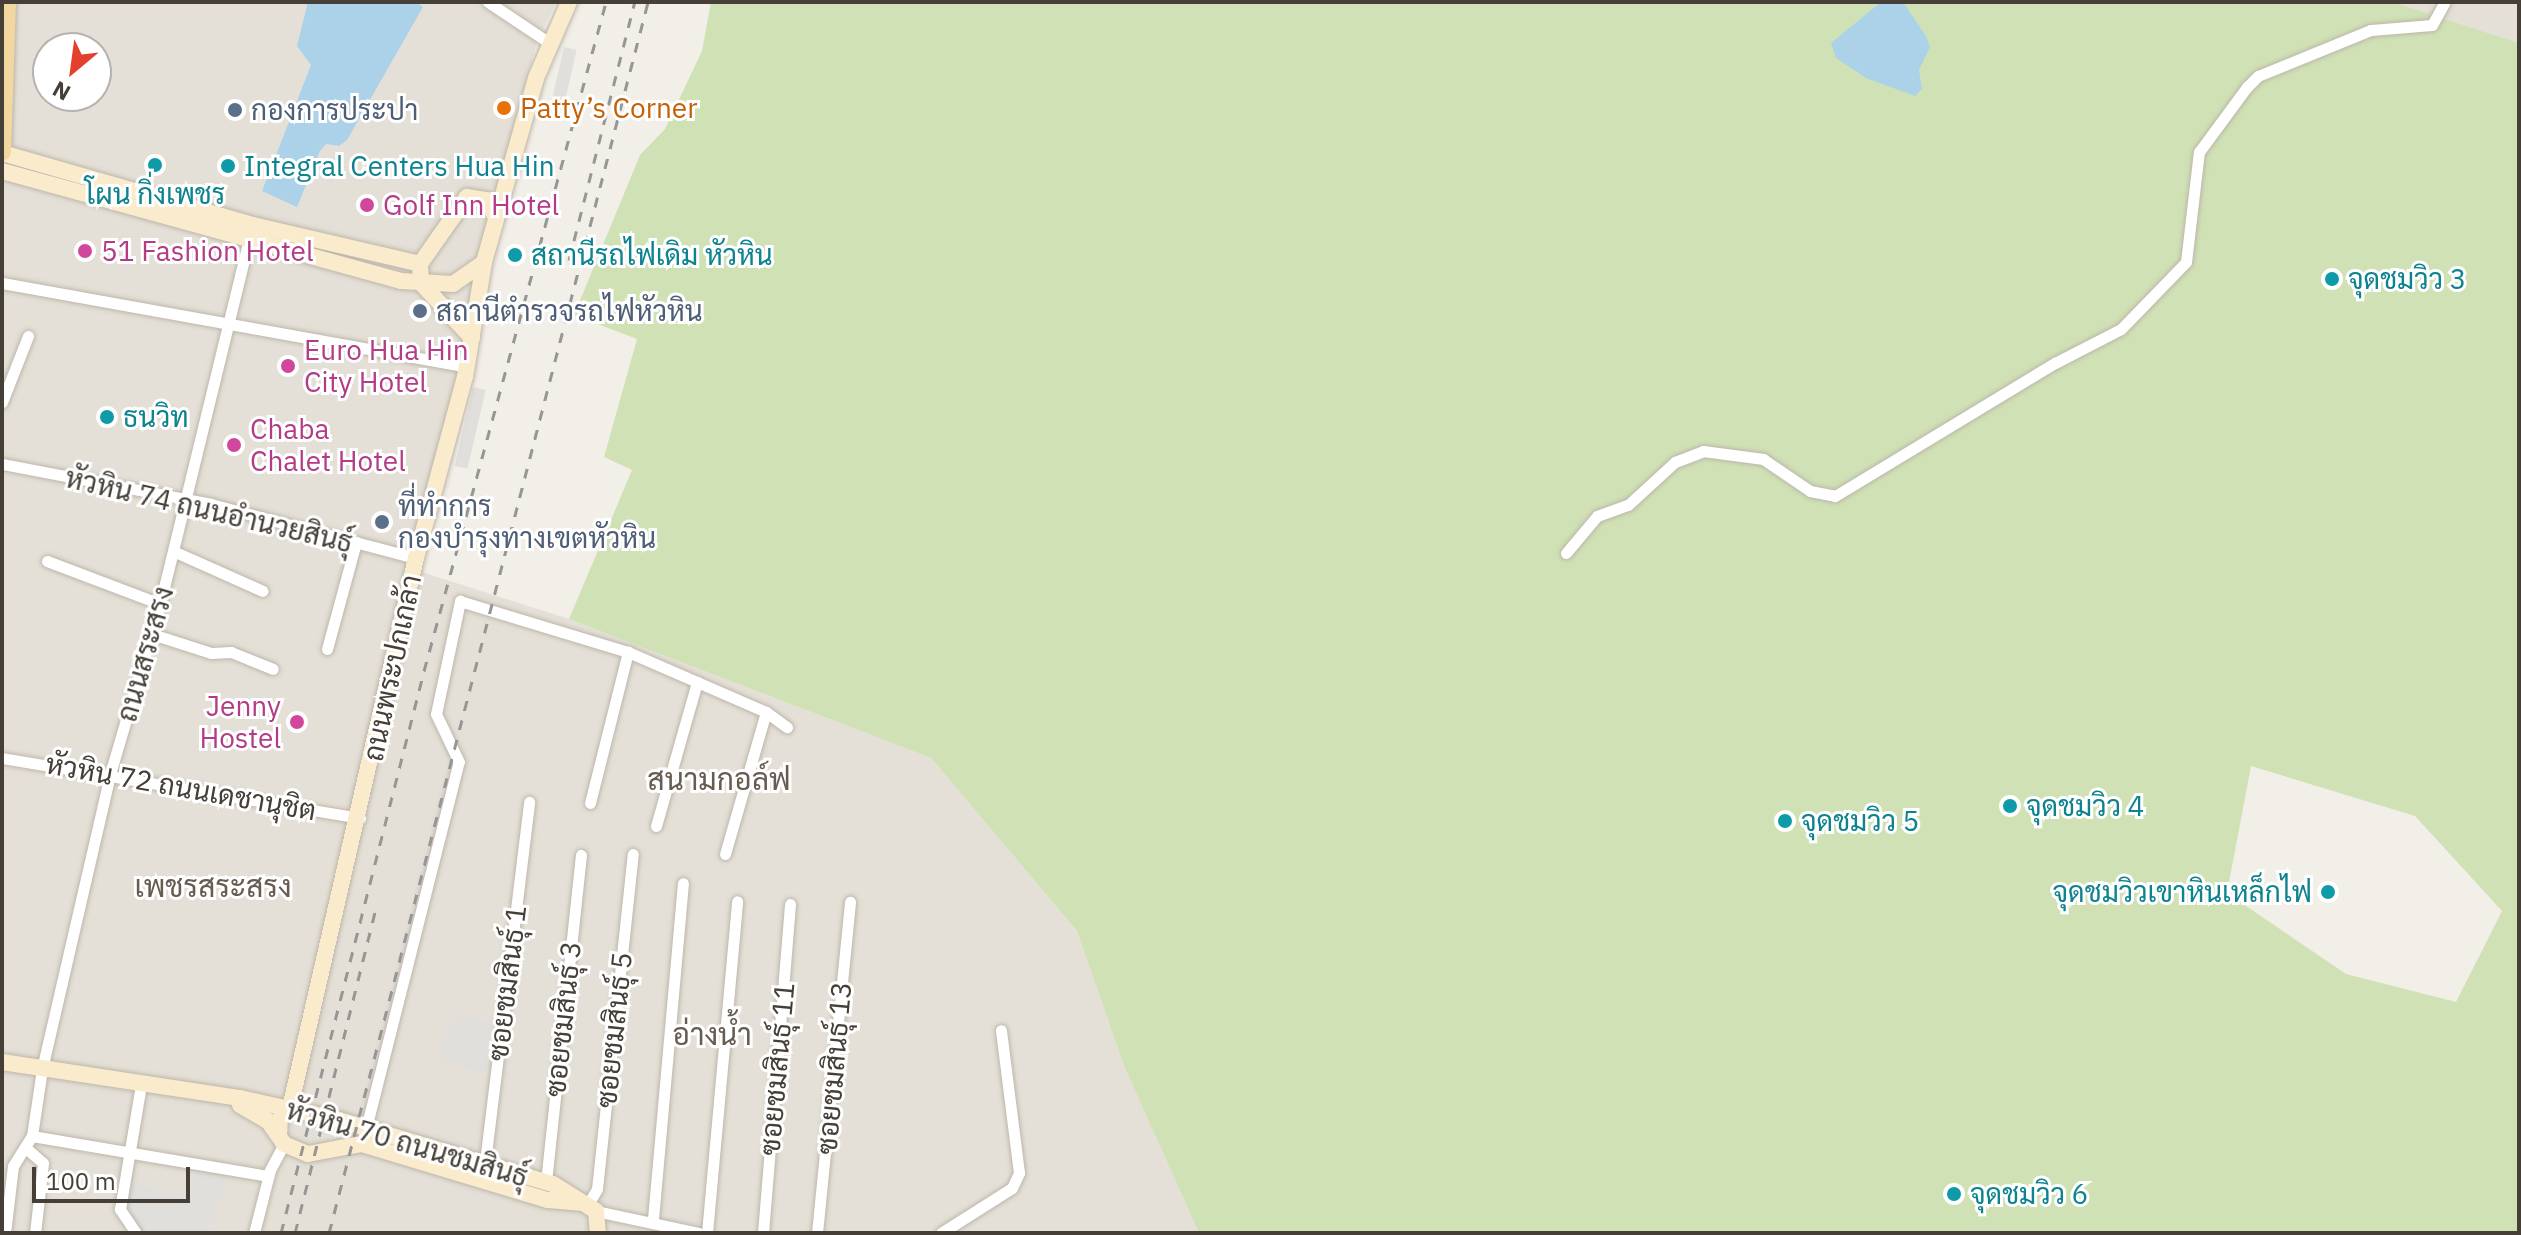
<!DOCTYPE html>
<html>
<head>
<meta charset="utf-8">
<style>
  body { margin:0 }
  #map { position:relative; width:2521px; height:1235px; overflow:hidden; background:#f2eee8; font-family:"IBM Plex Sans",Sarabun,sans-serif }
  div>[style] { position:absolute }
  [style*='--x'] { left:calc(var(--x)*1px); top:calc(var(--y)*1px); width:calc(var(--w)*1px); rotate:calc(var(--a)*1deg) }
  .residential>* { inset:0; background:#e5e0d7 }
  .commercial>* { inset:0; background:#f2e4d5 }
  .green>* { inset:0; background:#d0e2b5 }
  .parking>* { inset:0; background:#e1dfdc; transform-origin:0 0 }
  .water>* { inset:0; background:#abd2e8 }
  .roads { filter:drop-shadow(0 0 2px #bcb6ab) drop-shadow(0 0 2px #bcb6ab) }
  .street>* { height:11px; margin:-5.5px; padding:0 5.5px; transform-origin:5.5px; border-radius:5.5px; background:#fff }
  .secondary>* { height:16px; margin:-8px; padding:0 8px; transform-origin:8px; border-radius:8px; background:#f9ebcb }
  .primary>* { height:18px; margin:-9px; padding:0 9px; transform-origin:9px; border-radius:9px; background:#f3d7a0 }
  .rail>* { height:3px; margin-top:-1.5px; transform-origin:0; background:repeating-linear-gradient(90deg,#969696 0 10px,transparent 0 20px) }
  .dots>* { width:22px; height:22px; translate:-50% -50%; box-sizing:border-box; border:4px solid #fff; border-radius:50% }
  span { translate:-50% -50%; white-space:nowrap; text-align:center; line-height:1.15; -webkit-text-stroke:6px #fff; paint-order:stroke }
  .food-label { font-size:28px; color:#c56008 }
  .left { translate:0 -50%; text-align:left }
  .service-label { font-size:28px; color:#4e5e75 }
  .culture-label { font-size:28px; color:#0d838f }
  .right { translate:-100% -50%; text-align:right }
  .hotel-label { font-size:28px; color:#b23c85 }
  .street-label { font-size:28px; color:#453f37 }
  .neighbourhood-label { font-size:30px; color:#665c50 }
  .frame { position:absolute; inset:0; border:4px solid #453f37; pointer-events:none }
  .north { position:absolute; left:32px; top:32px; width:80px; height:80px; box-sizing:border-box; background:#fff; border:2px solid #b5b2af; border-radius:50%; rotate:209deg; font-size:22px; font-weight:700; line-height:32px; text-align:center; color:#453f37 }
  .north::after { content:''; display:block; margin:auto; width:28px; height:36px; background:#e3412e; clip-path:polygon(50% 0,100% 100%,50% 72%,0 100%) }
  .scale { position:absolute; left:32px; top:1167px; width:158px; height:36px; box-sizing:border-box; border:4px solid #453f37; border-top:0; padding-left:10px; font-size:24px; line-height:28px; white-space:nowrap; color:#453f37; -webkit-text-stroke:6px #fff; paint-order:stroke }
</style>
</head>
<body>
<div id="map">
  <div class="residential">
    <div style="clip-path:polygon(evenodd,16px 2px,556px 2px,537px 41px,481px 252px,462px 361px,409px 568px,569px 619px,931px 758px,1077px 931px,1124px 1066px,1199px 1233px,2px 1233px,2px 183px,11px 151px,16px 2px,48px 48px,96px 48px,96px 96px,48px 96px,48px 48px)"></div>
    <div style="clip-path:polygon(2393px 2px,2519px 2px,2519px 43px,2399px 4px)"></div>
  </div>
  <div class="commercial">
    <div style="clip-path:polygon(2px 752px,347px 807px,344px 823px,2px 766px)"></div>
  </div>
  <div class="green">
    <div style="clip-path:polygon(evenodd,711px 2px,2393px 2px,2519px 43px,2519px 1233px,1199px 1233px,1124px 1066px,1077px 931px,931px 758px,569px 619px,632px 470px,604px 457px,637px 339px,574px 315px,640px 155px,665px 129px,702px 51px,711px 2px,2251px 766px,2415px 816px,2502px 911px,2456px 1002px,2346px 974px,2227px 893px,2251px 766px)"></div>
  </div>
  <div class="parking">
    <div style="left:564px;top:47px;width:13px;height:53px;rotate:13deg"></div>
    <div style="left:473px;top:387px;width:13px;height:81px;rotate:13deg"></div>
    <div style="clip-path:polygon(458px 1015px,492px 1022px,485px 1073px,439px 1060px,447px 1023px,456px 1025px)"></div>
    <div style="clip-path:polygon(196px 1170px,227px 1176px,209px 1233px,140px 1233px,127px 1212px,130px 1184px,190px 1195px)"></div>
  </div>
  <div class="water">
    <div style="clip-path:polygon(308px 2px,416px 2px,423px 7px,347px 140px,339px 146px,326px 144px,320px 151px,297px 207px,262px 191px,311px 65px,297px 46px)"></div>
    <div style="clip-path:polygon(1881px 2px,1903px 2px,1926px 36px,1930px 47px,1919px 70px,1922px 89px,1915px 96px,1866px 78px,1836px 58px,1831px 43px)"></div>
  </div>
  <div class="roads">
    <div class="street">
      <div style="--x:488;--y:2;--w:72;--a:33.7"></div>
      <div style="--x:2;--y:283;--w:473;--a:10.2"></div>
      <div style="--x:2;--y:402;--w:71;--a:-68.5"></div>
      <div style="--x:2;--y:464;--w:213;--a:10.8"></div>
      <div style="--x:211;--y:504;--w:212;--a:14.8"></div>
      <div style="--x:173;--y:551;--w:98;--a:24"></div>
      <div style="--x:1566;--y:553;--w:48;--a:-50"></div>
      <div style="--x:1597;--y:516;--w:33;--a:-20"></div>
      <div style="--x:1628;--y:505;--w:64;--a:-42.5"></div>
      <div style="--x:1675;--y:462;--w:30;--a:-21"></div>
      <div style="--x:1703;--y:451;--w:61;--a:7.6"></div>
      <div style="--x:1763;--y:459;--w:57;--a:34.2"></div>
      <div style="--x:1810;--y:491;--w:25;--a:11"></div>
      <div style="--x:1835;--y:496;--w:257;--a:-31.2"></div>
      <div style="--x:2055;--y:363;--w:74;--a:-27.3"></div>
      <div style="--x:2121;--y:329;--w:93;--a:-45.9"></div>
      <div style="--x:2186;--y:262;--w:111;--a:-83.3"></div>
      <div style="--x:2199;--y:152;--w:81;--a:-53.6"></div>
      <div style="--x:2247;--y:87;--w:16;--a:-45"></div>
      <div style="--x:2258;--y:76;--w:122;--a:-22.2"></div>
      <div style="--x:2371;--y:30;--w:61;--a:-4.7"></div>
      <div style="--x:2432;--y:25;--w:26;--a:-61"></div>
      <div style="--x:47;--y:561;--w:121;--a:20.8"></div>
      <div style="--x:152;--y:634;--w:62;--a:17.9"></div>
      <div style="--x:211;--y:653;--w:20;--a:-3"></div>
      <div style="--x:231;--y:652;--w:45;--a:22"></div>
      <div style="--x:327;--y:649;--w:111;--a:-74.8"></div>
      <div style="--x:2;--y:758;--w:363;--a:9.5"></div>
      <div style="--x:590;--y:803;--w:156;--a:-75.9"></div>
      <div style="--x:656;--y:826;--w:150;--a:-74.1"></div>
      <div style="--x:725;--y:854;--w:148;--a:-73.9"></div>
      <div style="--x:32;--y:1136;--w:239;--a:9.6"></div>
      <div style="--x:362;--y:1144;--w:394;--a:-75.8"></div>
      <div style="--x:459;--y:762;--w:53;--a:-115.6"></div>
      <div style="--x:436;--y:714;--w:116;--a:-78"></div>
      <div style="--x:460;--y:601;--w:176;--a:16.9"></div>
      <div style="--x:628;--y:652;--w:150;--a:23.5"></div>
      <div style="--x:766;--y:712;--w:26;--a:36"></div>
      <div style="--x:27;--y:1149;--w:21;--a:41"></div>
      <div style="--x:43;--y:1163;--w:70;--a:96.5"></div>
      <div style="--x:484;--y:1170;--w:371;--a:-83"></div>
      <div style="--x:546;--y:1182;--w:329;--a:-83.9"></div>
      <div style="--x:588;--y:1204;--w:17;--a:-59"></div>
      <div style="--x:597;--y:1189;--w:337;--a:-83.9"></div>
      <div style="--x:596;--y:1211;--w:105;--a:12.1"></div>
      <div style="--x:653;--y:1219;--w:337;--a:-84.9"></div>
      <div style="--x:5;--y:1233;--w:67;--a:-83.2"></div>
      <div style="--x:13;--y:1166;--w:36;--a:-58"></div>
      <div style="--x:32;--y:1136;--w:68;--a:-81.5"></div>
      <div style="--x:42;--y:1069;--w:303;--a:-77"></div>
      <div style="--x:110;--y:774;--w:177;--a:-73.6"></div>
      <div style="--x:160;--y:604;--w:375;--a:-76.3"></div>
      <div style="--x:136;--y:1233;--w:29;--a:-124"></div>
      <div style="--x:120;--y:1209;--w:126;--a:-80.4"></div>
      <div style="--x:254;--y:1233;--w:65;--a:-75.7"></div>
      <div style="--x:270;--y:1170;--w:30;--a:-62"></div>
      <div style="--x:707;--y:1233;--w:333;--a:-84.8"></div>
      <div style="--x:763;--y:1233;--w:330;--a:-85.3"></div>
      <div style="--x:817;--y:1233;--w:333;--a:-84.3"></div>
      <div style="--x:941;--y:1233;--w:84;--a:-32.4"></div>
      <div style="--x:1012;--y:1188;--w:17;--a:-65"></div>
      <div style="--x:1019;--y:1173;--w:144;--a:-97.2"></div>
    </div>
    <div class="secondary">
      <div style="--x:2;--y:153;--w:261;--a:16"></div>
      <div style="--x:253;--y:225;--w:171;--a:13.1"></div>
      <div style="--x:2;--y:171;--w:414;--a:15.4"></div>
      <div style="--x:401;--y:281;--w:52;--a:3.3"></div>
      <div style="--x:453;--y:284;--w:38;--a:-35"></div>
      <div style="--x:472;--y:338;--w:75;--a:-132.8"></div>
      <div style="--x:421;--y:283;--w:19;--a:-93"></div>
      <div style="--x:420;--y:264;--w:82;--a:-55"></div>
      <div style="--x:467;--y:197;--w:20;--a:9"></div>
      <div style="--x:487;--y:200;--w:20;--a:63"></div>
      <div style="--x:2;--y:1062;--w:241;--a:8.6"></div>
      <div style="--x:240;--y:1098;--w:101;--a:12.5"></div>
      <div style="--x:339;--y:1120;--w:223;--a:16.7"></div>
      <div style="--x:553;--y:1184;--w:51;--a:32.1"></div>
      <div style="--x:596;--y:1211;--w:22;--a:85"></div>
      <div style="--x:240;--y:1105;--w:32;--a:30"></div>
      <div style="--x:268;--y:1121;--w:28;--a:55"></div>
      <div style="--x:284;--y:1144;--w:26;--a:23"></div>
      <div style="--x:308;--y:1154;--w:55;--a:-10.5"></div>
      <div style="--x:362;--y:1144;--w:194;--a:16.8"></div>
      <div style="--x:548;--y:1200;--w:33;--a:5"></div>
      <div style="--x:279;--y:1136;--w:17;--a:-87"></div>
      <div style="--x:280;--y:1119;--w:15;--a:-48"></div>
      <div style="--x:290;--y:1108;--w:564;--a:-77.1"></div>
      <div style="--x:416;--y:558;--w:188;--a:-74.9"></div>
      <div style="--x:465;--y:377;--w:117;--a:-80.6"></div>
      <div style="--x:484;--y:262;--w:191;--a:-74.2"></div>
      <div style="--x:536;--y:78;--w:83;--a:-66.5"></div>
    </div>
    <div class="primary">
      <div style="--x:2;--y:152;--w:150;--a:-88.1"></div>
    </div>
  </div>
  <div class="rail">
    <div style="--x:569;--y:260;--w:266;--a:-75.7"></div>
    <div style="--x:281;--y:1233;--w:580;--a:-75.72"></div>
    <div style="--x:424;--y:671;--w:693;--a:-74.78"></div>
    <div style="--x:295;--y:1233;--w:332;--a:-76"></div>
    <div style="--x:329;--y:1233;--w:1272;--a:-75.47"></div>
  </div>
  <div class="dots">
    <div style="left:504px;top:108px;background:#e8710a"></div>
    <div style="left:235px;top:110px;background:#5c6f8a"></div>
    <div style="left:155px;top:165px;background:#0f9aa8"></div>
    <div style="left:228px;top:166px;background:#0f9aa8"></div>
    <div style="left:367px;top:205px;background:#d1479c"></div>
    <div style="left:85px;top:251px;background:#d1479c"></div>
    <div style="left:515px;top:255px;background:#0f9aa8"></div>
    <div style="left:2332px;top:279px;background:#0f9aa8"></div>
    <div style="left:420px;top:311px;background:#5c6f8a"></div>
    <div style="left:288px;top:366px;background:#d1479c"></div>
    <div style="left:107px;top:417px;background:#0f9aa8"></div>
    <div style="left:234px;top:445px;background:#d1479c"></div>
    <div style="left:382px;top:522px;background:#5c6f8a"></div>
    <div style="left:297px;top:722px;background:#d1479c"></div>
    <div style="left:2010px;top:806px;background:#0f9aa8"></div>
    <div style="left:1785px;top:821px;background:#0f9aa8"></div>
    <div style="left:2328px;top:892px;background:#0f9aa8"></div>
    <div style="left:1954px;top:1194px;background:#0f9aa8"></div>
  </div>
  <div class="food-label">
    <span class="left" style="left:520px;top:108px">Patty’s Corner</span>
  </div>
  <div class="service-label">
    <span class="left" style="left:251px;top:110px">กองการประปา</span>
    <span class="left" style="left:436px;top:311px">สถานีตำรวจรถไฟหัวหิน</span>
    <span class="left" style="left:398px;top:522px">ที่ทำการ<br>กองบำรุงทางเขตหัวหิน</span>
  </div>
  <div class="culture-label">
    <span class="left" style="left:244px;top:166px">Integral Centers Hua Hin</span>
    <span style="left:155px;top:194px">โผน กิ่งเพชร</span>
    <span class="left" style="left:531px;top:255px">สถานีรถไฟเดิม หัวหิน</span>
    <span class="left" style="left:2348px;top:279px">จุดชมวิว 3</span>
    <span class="left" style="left:123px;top:417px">ธนวิท</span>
    <span class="left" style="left:2026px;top:806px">จุดชมวิว 4</span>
    <span class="left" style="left:1801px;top:821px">จุดชมวิว 5</span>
    <span class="right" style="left:2312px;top:892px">จุดชมวิวเขาหินเหล็กไฟ</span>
    <span class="left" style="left:1970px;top:1194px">จุดชมวิว 6</span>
  </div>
  <div class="hotel-label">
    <span class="left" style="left:383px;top:205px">Golf Inn Hotel</span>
    <span class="left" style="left:101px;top:251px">51 Fashion Hotel</span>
    <span class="left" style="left:304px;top:366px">Euro Hua Hin<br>City Hotel</span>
    <span class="left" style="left:250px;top:445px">Chaba<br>Chalet Hotel</span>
    <span class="right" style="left:281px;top:722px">Jenny<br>Hostel</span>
  </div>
  <div class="street-label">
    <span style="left:209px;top:510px;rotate:13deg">หัวหิน 74 ถนนอำนวยสินธุ์</span>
    <span style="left:145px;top:654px;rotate:-74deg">ถนนสระสรง</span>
    <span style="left:392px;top:668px;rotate:-78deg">ถนนพระปกเกล้า</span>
    <span style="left:181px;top:787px;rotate:10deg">หัวหิน 72 ถนนเดชานุชิต</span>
    <span style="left:507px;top:983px;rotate:-83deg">ซอยชมสินธุ์ 1</span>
    <span style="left:563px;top:1019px;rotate:-84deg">ซอยชมสินธุ์ 3</span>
    <span style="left:614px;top:1030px;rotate:-84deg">ซอยชมสินธุ์ 5</span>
    <span style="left:834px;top:1068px;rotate:-85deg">ซอยชมสินธุ์ 13</span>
    <span style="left:777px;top:1069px;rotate:-85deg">ซอยชมสินธุ์ 11</span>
    <span style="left:407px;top:1143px;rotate:16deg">หัวหิน 70 ถนนชมสินธุ์</span>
  </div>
  <div class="neighbourhood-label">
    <span style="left:719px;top:779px">สนามกอล์ฟ</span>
    <span style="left:213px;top:886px">เพชรสระสรง</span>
    <span style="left:712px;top:1034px">อ่างน้ำ</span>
  </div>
  <div class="frame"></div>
  <div class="north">N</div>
  <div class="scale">100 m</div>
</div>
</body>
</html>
